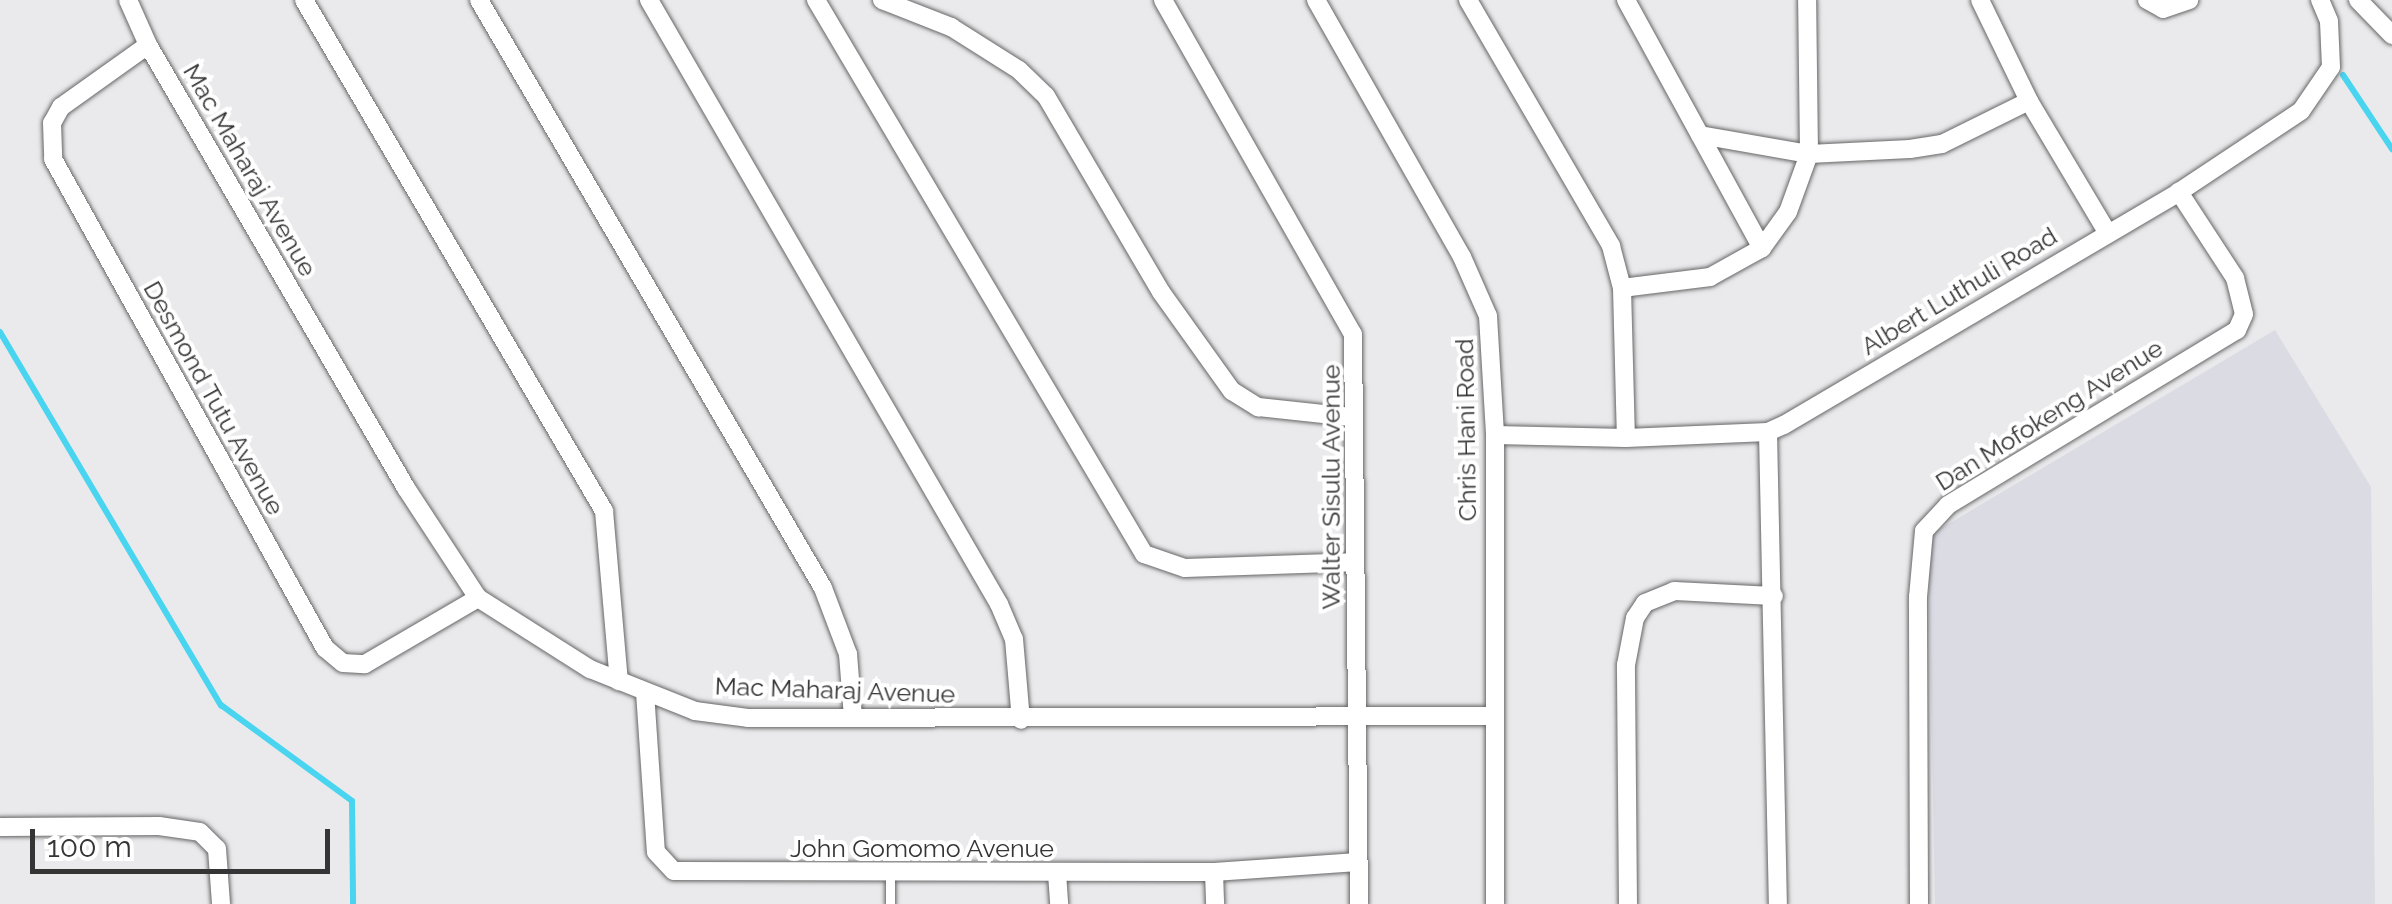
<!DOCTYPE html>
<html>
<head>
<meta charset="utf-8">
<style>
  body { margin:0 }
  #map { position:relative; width:2392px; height:904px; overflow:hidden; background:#eaeaec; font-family:Raleway,sans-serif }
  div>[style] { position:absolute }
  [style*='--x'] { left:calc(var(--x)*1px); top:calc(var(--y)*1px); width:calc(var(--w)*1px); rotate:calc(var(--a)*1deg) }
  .built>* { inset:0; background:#dbdbe4 }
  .stream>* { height:6px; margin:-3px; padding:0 3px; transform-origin:3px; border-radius:3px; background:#49d4f0 }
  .roads { filter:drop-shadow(0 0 2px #666667) drop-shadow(0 0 2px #666667) }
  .lane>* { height:9px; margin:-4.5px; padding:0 4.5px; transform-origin:4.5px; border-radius:4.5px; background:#fff }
  .street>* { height:18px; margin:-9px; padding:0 9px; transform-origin:9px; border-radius:9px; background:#fff }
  span { translate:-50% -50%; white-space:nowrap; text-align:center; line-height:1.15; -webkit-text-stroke:8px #fff; paint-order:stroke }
  .street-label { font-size:25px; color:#353535 }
  .scale { position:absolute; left:30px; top:829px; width:300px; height:45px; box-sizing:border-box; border:5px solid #353535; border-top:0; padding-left:12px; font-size:30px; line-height:35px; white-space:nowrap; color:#353535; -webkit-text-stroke:8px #fff; paint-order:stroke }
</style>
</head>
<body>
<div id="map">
  <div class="built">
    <div style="clip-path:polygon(2275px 330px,2371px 487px,2375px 904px,1935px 904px,1928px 536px)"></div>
  </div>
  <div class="stream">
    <div style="--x:2343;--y:75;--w:89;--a:56.5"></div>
    <div style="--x:0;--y:332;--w:434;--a:59.4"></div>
    <div style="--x:221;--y:705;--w:162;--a:36.2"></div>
    <div style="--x:352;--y:801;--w:103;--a:89.4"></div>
  </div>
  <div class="roads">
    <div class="lane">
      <div style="--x:890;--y:874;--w:30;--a:90"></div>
    </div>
    <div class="street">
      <div style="--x:128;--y:0;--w:49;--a:66"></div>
      <div style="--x:148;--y:45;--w:513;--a:59.78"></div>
      <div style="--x:406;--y:488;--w:131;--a:56.8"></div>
      <div style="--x:478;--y:598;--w:133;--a:32.4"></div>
      <div style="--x:590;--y:669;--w:113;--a:21.8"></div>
      <div style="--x:695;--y:711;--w:53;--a:7.5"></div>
      <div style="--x:748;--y:718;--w:744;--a:-0.15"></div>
      <div style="--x:304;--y:0;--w:593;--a:59.58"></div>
      <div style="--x:604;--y:511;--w:171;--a:85"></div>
      <div style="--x:479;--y:0;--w:681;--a:59.67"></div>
      <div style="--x:823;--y:588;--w:71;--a:69.3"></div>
      <div style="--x:848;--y:654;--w:64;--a:85.5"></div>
      <div style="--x:649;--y:0;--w:698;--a:59.91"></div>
      <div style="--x:999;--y:604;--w:38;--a:67"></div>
      <div style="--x:1014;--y:639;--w:81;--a:85.1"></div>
      <div style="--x:816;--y:0;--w:644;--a:59.37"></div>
      <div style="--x:1144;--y:554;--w:43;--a:18.9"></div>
      <div style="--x:1185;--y:568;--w:168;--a:-2"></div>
      <div style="--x:882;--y:0;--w:74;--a:21.4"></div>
      <div style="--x:951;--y:27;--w:80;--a:32.3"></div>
      <div style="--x:1019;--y:70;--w:37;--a:44"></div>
      <div style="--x:1046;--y:96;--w:227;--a:59.6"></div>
      <div style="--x:1161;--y:292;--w:122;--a:54.4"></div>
      <div style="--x:1232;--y:391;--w:31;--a:32"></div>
      <div style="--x:1258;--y:407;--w:94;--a:6.1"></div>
      <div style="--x:1163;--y:0;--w:384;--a:60.4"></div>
      <div style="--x:1353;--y:334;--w:570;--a:89.4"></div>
      <div style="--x:1316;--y:0;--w:296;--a:60.4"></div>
      <div style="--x:1462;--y:257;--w:64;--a:66.2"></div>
      <div style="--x:1488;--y:316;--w:119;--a:86.6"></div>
      <div style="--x:1495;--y:435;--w:469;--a:90"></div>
      <div style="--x:1468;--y:0;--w:285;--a:59.8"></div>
      <div style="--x:1611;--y:246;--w:43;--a:75.3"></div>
      <div style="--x:1622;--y:288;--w:150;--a:88.5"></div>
      <div style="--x:1626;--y:0;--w:283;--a:61.3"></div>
      <div style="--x:1980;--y:0;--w:112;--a:64.1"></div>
      <div style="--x:2029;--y:101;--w:152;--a:59.2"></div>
      <div style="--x:2147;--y:0;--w:18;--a:29"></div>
      <div style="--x:2163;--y:9;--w:28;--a:-19"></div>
      <div style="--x:2358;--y:0;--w:49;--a:45.8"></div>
      <div style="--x:148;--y:45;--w:107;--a:144.5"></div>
      <div style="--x:61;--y:107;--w:18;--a:119"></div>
      <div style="--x:52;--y:123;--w:36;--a:88"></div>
      <div style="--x:53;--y:159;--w:560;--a:60.92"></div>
      <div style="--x:325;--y:648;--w:23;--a:40"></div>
      <div style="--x:343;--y:663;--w:22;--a:3"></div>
      <div style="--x:365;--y:664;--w:131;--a:-30.3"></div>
      <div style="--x:1700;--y:135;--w:111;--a:9.9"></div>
      <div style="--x:1809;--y:154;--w:101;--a:-2.8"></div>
      <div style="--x:1910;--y:149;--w:32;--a:-9"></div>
      <div style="--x:1942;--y:144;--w:97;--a:-26.3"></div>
      <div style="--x:1622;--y:288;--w:89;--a:-7.1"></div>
      <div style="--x:1710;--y:277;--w:60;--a:-29.1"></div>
      <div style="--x:1762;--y:248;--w:44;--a:-54.2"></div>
      <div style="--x:1788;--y:212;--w:62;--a:-70.1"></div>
      <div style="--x:1809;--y:154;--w:154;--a:-90.7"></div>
      <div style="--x:1768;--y:432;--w:472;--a:88.8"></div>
      <div style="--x:1495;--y:435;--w:131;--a:1.3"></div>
      <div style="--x:1626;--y:438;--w:142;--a:-2.4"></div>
      <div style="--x:1768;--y:432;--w:17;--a:-24"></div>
      <div style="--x:1784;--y:425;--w:459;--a:-30.5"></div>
      <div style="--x:2179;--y:192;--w:146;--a:-33.6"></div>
      <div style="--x:2301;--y:111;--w:53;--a:-55.7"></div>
      <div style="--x:2331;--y:67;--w:46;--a:-92.5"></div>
      <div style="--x:2329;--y:21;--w:23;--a:-113"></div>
      <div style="--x:645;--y:692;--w:160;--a:86.1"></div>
      <div style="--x:656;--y:852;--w:26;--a:47"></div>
      <div style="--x:674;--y:871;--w:540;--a:0.11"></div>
      <div style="--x:1214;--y:872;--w:144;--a:-4"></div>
      <div style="--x:0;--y:827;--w:159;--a:-0.4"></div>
      <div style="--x:159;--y:826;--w:41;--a:8.3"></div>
      <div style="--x:200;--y:832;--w:24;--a:45"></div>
      <div style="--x:217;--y:849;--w:55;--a:85.8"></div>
      <div style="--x:1214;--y:872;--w:32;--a:88"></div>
      <div style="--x:1057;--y:873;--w:31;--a:86"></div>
      <div style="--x:1628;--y:904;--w:239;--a:-90.5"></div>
      <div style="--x:1626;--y:665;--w:48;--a:-79.2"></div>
      <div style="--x:1635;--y:618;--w:18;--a:-56"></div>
      <div style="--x:1645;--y:603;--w:31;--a:-22"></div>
      <div style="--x:1674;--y:591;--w:100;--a:2.9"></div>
      <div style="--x:1919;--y:904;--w:307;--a:-90.2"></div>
      <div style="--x:1918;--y:597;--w:66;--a:-84.8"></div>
      <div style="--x:1924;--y:531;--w:35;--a:-47"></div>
      <div style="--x:1948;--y:505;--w:338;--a:-31.2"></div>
      <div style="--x:2237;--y:330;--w:17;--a:-66"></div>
      <div style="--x:2244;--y:314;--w:37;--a:-104"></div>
      <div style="--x:2235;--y:278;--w:103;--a:-123.1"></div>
    </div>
  </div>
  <div class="street-label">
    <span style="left:250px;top:170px;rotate:60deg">Mac Maharaj Avenue</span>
    <span style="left:1959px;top:291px;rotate:-31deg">Albert Luthuli Road</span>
    <span style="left:214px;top:398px;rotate:61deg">Desmond Tutu Avenue</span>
    <span style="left:2049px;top:415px;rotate:-32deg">Dan Mofokeng Avenue</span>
    <span style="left:1466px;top:430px;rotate:-91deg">Chris Hani Road</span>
    <span style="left:1331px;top:487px;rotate:-90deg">Walter Sisulu Avenue</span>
    <span style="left:835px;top:690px;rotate:2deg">Mac Maharaj Avenue</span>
    <span style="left:922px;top:848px">John Gomomo Avenue</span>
  </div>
  <div class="scale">100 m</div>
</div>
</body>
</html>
